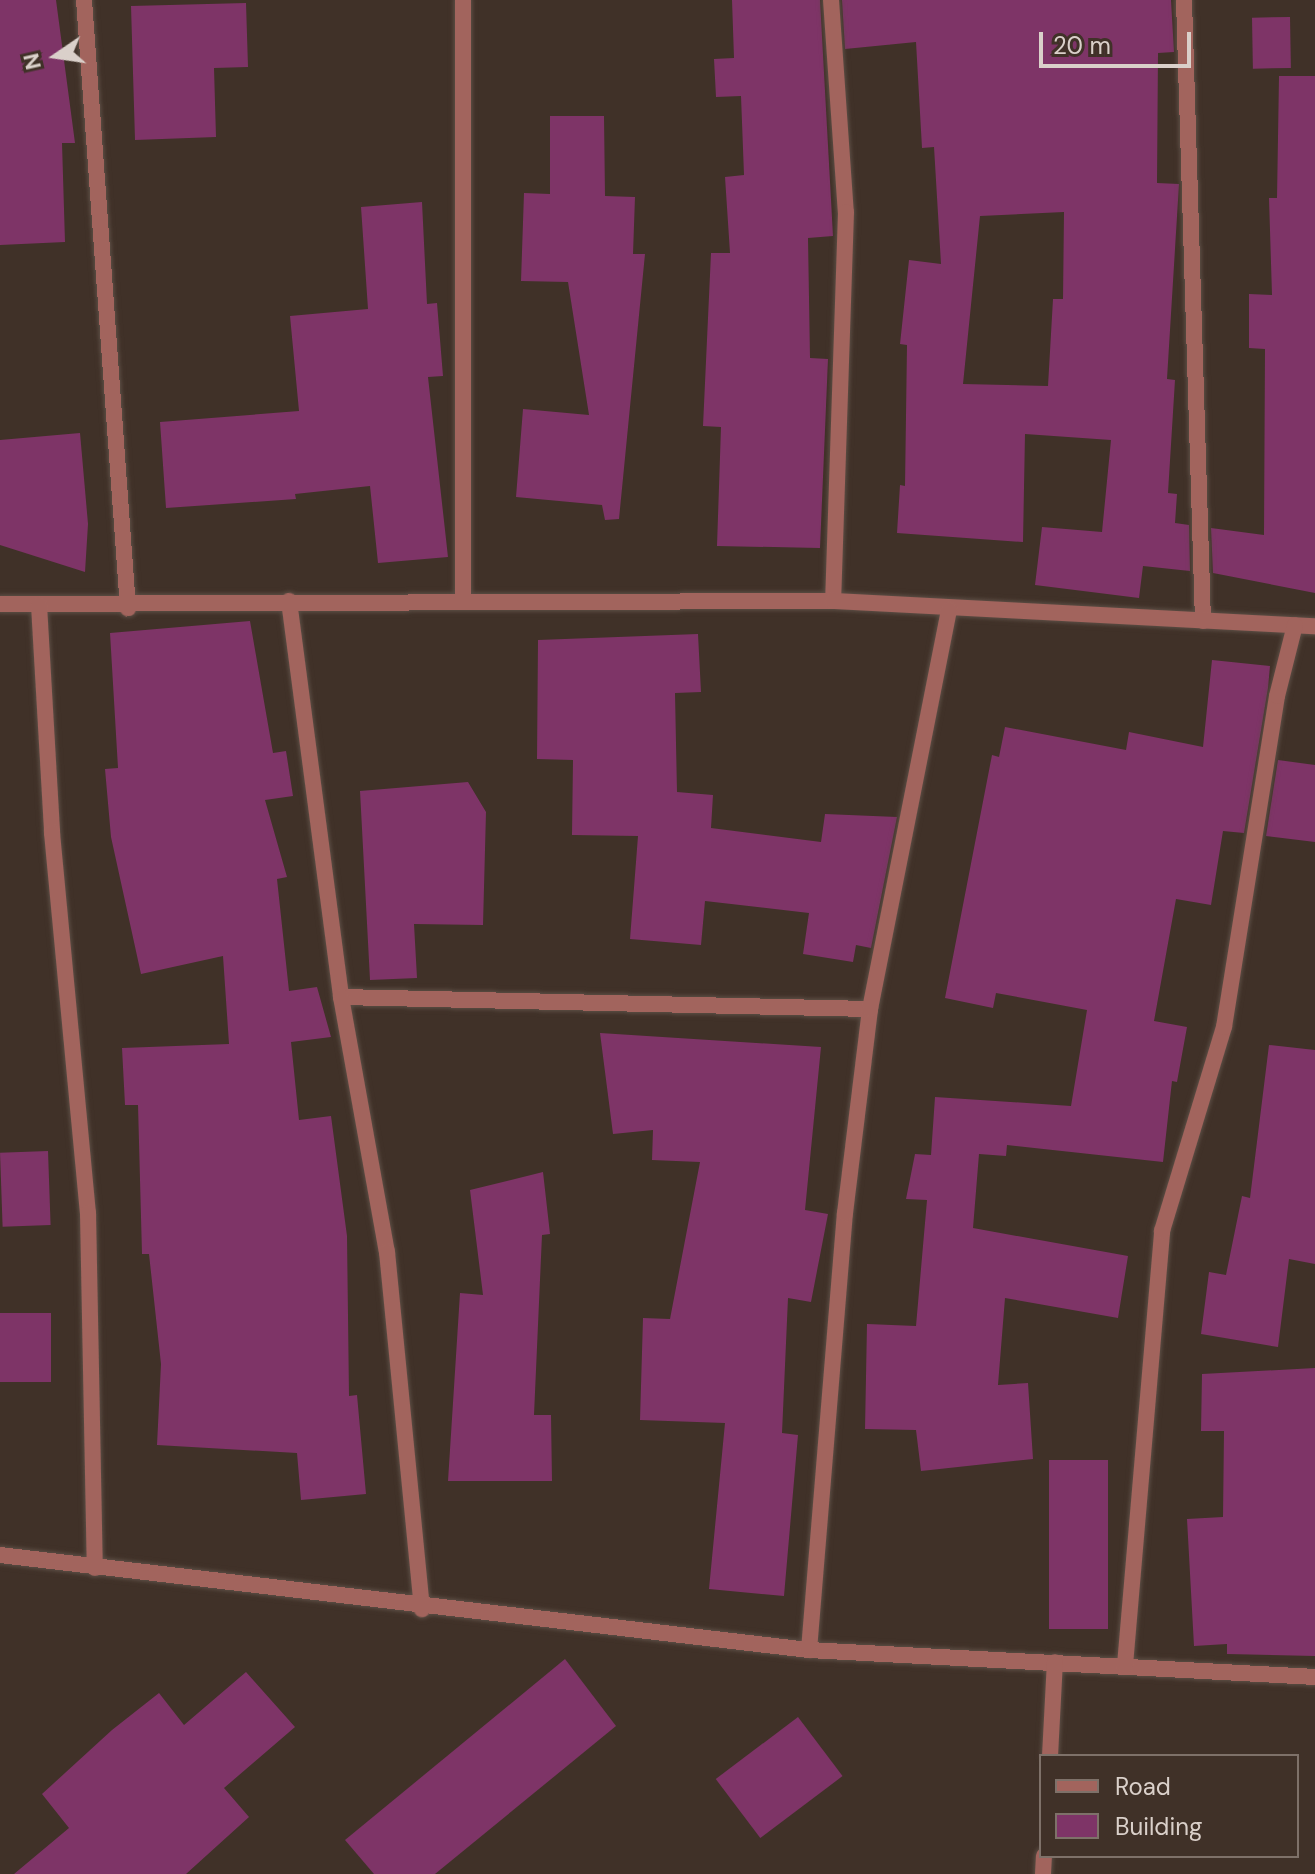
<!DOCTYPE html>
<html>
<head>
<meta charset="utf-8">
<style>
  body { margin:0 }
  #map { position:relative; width:1315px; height:1874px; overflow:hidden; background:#403128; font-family:"DM Sans",sans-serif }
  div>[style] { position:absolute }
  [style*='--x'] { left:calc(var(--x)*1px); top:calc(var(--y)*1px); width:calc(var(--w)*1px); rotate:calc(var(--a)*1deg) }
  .building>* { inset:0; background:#7e3467; transform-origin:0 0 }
  .roads { filter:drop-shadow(0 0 2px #5c4e45) drop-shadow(0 0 2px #5c4e45) }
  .minor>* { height:16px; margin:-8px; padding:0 8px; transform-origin:8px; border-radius:8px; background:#a2645d }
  span { translate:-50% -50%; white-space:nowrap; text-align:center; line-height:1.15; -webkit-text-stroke:7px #403128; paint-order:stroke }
  .legend { position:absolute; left:1039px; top:1754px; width:260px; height:104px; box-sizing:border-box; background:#403128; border:2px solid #7e7169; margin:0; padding:10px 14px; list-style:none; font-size:24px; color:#dad0ca }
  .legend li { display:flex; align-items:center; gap:16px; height:40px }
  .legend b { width:40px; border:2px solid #7e7169 }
  .north { position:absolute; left:16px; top:16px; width:80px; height:80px; -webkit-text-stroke:6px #403128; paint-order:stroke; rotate:257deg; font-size:22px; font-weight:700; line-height:32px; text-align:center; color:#dad0ca }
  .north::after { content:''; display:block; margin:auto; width:28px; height:36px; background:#dad0ca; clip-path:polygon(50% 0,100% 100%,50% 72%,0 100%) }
  .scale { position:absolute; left:1039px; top:32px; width:152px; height:36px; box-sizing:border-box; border:4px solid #dad0ca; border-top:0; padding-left:10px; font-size:24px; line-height:28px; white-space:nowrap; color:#dad0ca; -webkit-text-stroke:6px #403128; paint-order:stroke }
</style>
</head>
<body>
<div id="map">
  <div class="building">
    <div style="clip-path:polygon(0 0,56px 0,75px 143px,62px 143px,65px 242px,0 245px)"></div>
    <div style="clip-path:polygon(732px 0,820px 0,833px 236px,808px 238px,810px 358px,828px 359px,820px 548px,717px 546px,721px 427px,703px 426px,711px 253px,730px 253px,725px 177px,744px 175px,741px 96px,716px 97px,714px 59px,734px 58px)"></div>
    <div style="clip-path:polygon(evenodd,842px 0,1171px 0,1174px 52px,1158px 53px,1157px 183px,1179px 184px,1167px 379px,1175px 380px,1168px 493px,1177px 494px,1175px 523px,1189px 525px,1190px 571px,1143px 566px,1139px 598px,1035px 585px,1042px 527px,1102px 532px,1111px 440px,1025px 434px,1023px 542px,897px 533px,900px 485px,905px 486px,907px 345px,900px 344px,909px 260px,941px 264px,934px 147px,922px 148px,916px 42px,845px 49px,842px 0,1064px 212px,1063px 299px,1053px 299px,1048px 386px,963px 384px,980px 216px,1064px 212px)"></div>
    <div style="clip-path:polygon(246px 3px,248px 67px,214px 68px,216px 137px,135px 140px,131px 6px)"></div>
    <div style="left:1290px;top:17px;width:51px;height:38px;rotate:89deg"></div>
    <div style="clip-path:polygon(1279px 76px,1315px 76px,1315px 593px,1213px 573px,1211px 528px,1264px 535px,1265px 349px,1249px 348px,1249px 294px,1272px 295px,1269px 198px,1277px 198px)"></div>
    <div style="clip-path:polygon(550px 116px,604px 116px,605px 196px,635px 197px,633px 254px,645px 254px,619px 519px,605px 520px,602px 505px,516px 497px,523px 409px,589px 415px,568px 282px,521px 281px,524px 193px,550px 194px)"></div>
    <div style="clip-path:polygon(422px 202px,427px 304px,437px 303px,443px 376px,428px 377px,448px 557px,378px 563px,370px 486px,295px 494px,296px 499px,166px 508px,160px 422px,299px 411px,290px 316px,368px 309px,361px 207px)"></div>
    <div style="clip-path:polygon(80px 433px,88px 524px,85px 572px,0 545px,0 440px)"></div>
    <div style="clip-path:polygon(250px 621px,273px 753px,286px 751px,293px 796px,265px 800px,287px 877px,277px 879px,289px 991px,317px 987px,331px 1037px,291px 1042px,299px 1120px,331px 1116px,347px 1236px,349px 1396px,357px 1395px,366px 1494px,301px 1500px,297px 1453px,157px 1445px,161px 1364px,149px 1254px,142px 1254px,138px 1105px,125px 1105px,122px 1048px,229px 1044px,223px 956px,141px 974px,111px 837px,105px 769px,118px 768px,110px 633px)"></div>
    <div style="clip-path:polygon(698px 634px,701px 692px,675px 693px,677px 792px,713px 795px,711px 828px,821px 842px,825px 814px,897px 817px,871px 948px,856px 945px,853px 962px,803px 954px,809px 913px,705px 901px,701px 945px,630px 939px,638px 836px,572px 835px,573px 760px,537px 759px,538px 640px)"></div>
    <div style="clip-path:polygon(1212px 660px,1270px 666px,1268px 688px,1244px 833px,1223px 831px,1211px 905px,1176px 899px,1154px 1021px,1187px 1027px,1177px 1082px,1172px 1081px,1163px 1162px,1007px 1145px,1006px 1156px,979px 1154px,973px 1228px,1128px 1256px,1118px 1318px,1005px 1298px,998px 1385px,1028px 1383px,1033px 1459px,921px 1471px,916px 1430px,865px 1429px,867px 1324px,916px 1326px,927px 1200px,906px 1199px,915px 1154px,931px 1155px,935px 1097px,1071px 1106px,1087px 1010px,996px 993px,993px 1008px,945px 998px,992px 755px,999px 757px,1005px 727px,1126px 750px,1129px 732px,1203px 747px)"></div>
    <div style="clip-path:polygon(1278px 760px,1315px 765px,1315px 842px,1266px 836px)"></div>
    <div style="clip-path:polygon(468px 782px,486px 812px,483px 925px,414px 924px,417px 978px,370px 980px,360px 791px)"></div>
    <div style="clip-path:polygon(600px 1033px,821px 1047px,805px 1210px,828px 1214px,811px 1302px,788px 1298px,782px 1433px,798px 1435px,784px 1596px,709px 1589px,725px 1423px,640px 1420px,643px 1318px,670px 1319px,700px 1162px,652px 1160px,653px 1130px,613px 1134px)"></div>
    <div style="clip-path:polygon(1269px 1045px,1315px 1050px,1315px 1264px,1289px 1259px,1278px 1347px,1201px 1334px,1209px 1272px,1226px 1275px,1242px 1196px,1250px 1198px)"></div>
    <div style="left:48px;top:1151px;width:74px;height:48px;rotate:88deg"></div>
    <div style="clip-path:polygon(543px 1172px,550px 1234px,542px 1235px,534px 1415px,551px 1415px,552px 1481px,448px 1481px,460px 1293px,483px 1295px,470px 1190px)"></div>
    <div style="left:0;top:1313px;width:51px;height:69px"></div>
    <div style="clip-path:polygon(1315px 1368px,1315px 1656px,1227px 1654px,1227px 1644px,1194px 1646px,1187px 1519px,1223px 1517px,1224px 1431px,1201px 1431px,1202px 1374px)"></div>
    <div style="left:1108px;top:1460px;width:169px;height:59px;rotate:90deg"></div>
    <div style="clip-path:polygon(565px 1659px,616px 1726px,435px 1874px,374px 1874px,345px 1840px)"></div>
    <div style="clip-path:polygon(246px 1672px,295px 1727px,224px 1788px,249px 1817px,186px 1874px,14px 1874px,69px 1828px,42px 1794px,112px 1730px,159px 1693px,184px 1725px)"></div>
    <div style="left:798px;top:1717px;width:74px;height:103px;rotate:53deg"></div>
  </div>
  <div class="roads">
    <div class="minor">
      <div style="--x:84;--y:0;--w:610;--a:85.86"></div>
      <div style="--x:831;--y:0;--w:213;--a:86"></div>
      <div style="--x:846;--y:212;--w:389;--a:91.9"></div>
      <div style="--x:1184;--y:0;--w:621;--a:88.25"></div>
      <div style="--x:289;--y:601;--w:399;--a:82.5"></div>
      <div style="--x:341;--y:997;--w:529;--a:1.3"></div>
      <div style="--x:463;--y:602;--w:602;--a:-90"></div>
      <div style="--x:0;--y:604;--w:833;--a:-0.21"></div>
      <div style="--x:833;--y:601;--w:483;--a:3"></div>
      <div style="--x:39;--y:605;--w:228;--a:86.7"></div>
      <div style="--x:52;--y:833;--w:382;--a:84.6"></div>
      <div style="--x:88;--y:1213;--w:355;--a:88.9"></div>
      <div style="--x:341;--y:997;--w:259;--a:79.8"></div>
      <div style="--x:387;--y:1252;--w:359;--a:84.4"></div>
      <div style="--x:0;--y:1555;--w:815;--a:6.7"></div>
      <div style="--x:809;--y:1650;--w:507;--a:3.05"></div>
      <div style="--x:809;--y:1650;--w:438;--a:-85.3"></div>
      <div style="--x:845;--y:1213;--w:206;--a:-83"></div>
      <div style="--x:870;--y:1009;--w:407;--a:-78.8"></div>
      <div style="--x:1125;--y:1665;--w:436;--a:-85.1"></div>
      <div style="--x:1162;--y:1231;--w:213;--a:-73.1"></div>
      <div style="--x:1224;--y:1027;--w:335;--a:-80.9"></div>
      <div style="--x:1277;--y:696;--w:73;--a:-75.8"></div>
      <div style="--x:1050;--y:1756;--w:94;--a:-87"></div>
      <div style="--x:1043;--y:1874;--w:18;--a:-87"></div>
    </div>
  </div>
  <ul class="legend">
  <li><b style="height:10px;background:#a2645d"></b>Road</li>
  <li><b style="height:22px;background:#7e3467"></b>Building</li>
  </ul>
  <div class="north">N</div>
  <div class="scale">20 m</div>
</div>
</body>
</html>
